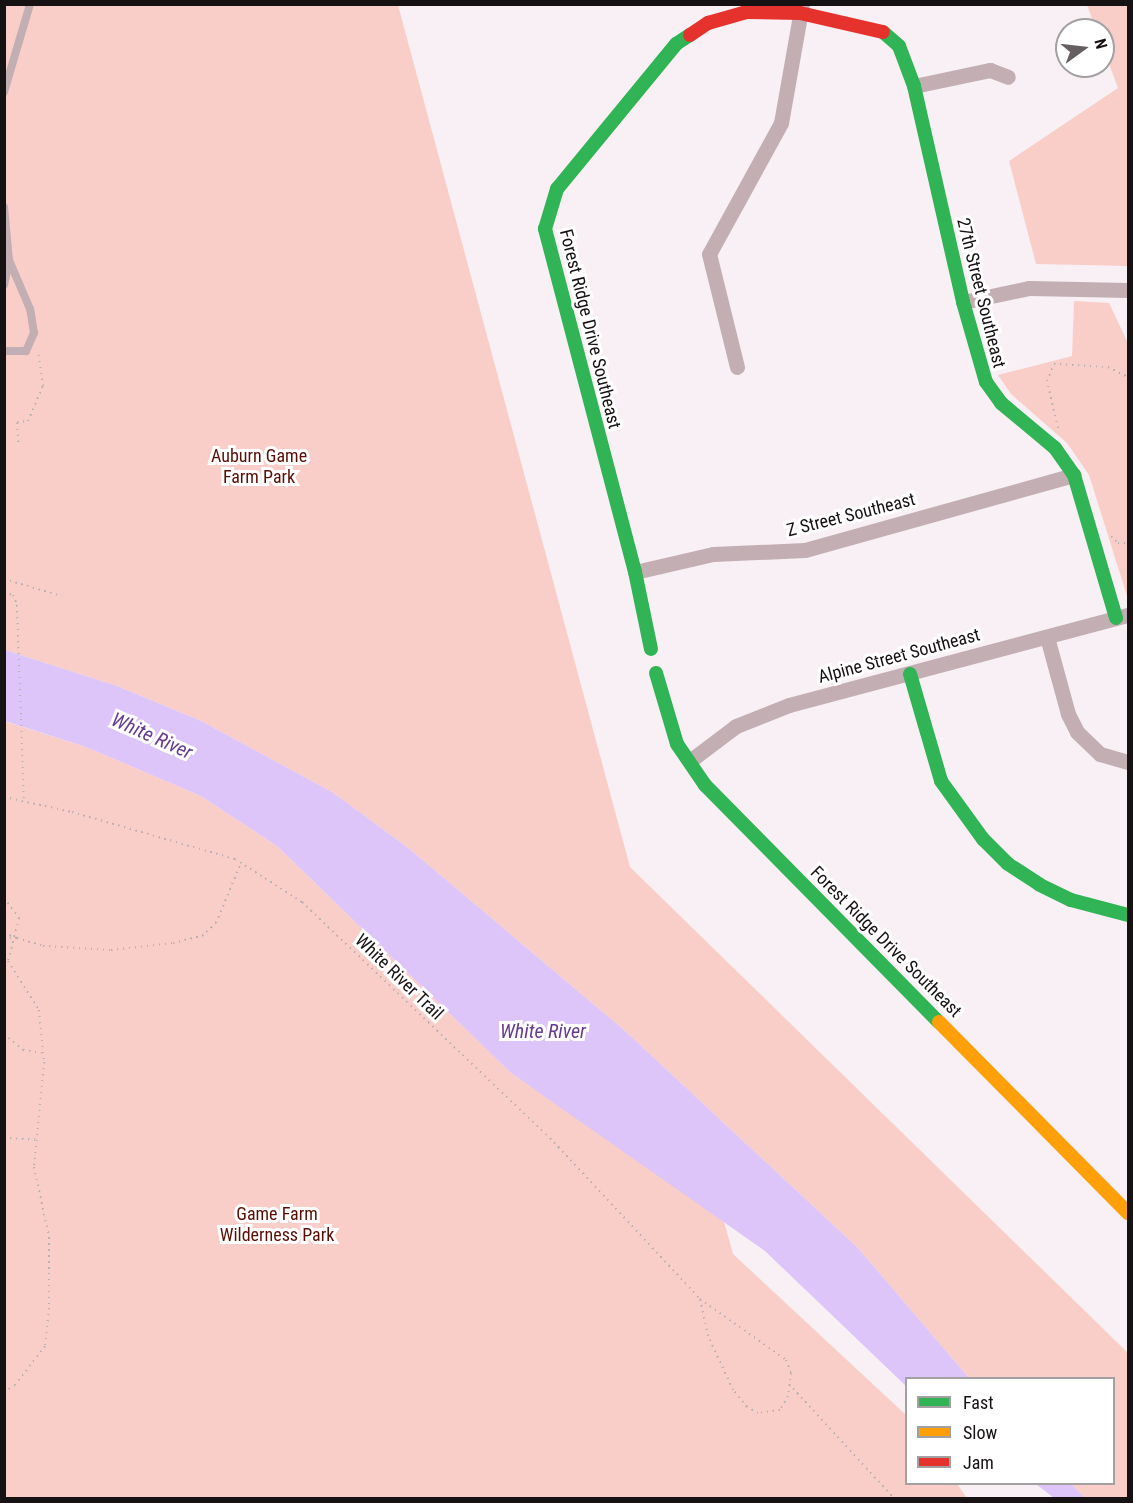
<!DOCTYPE html>
<html>
<head>
<meta charset="utf-8">
<style>
  body { margin:0 }
  #map { position:relative; width:1133px; height:1503px; overflow:hidden; background:#f8f0f4; font-family:"Roboto Condensed",sans-serif }
  div>[style] { position:absolute }
  [style*='--x'] { left:calc(var(--x)*1px); top:calc(var(--y)*1px); width:calc(var(--w)*1px); rotate:calc(var(--a)*1deg) }
  .green>* { inset:0; background:#f9cec9 }
  .water>* { inset:0; background:#ddc4f9 }
  .path>* { height:2px; margin-top:-1px; transform-origin:0; background:repeating-linear-gradient(90deg,#bcafb3 0 1.5px,transparent 0 6px) }
  .lane>* { height:8px; margin:-4px; padding:0 4px; transform-origin:4px; border-radius:4px; background:#c3afb3 }
  .street>* { height:15px; margin:-7.5px; padding:0 7.5px; transform-origin:7.5px; border-radius:7.5px; background:#c3afb3 }
  .fast>* { height:14px; margin:-7px; padding:0 7px; transform-origin:7px; border-radius:7px; background:#30b455 }
  .slow>* { height:14px; margin:-7px; padding:0 7px; transform-origin:7px; border-radius:7px; background:#ff9f0a }
  .jam>* { height:14px; margin:-7px; padding:0 7px; transform-origin:7px; border-radius:7px; background:#e5322d }
  span { translate:-50% -50%; white-space:nowrap; text-align:center; line-height:1.15; -webkit-text-stroke:6px #fff; paint-order:stroke }
  .street-label { font-size:18px; color:#161113 }
  .park-label { font-size:18px; color:#5a0e03 }
  .water-label { font-size:20px; color:#663b90; font-style:italic }
  .frame { position:absolute; inset:0; border:6px solid #161113; pointer-events:none }
  .legend { position:absolute; left:905px; top:1377px; width:210px; height:108px; box-sizing:border-box; background:#fff; border:2px solid #a2a0a1; margin:0; padding:8px 10px; list-style:none; font-size:18px; color:#161113 }
  .legend li { display:flex; align-items:center; gap:12px; height:30px }
  .legend b { width:30px; border:2px solid #a2a0a1 }
  .north { position:absolute; left:1055px; top:18px; width:60px; height:60px; box-sizing:border-box; background:#fff; border:2px solid #a2a0a1; border-radius:50%; rotate:75deg; font-size:16px; font-weight:700; line-height:24px; text-align:center; color:#161113 }
  .north::after { content:''; display:block; margin:auto; width:21px; height:27px; background:#655f62; clip-path:polygon(50% 0,100% 100%,50% 72%,0 100%) }
</style>
</head>
<body>
<div id="map">
  <div class="green">
    <div style="clip-path:polygon(4px 5px,398px 5px,630px 867px,1128px 1353px,1128px 1498px,1085px 1498px,1071px 1484px,1114px 1484px,1114px 1378px,969px 1378px,858px 1248px,624px 1030px,407px 847px,332px 792px,201px 721px,117px 686px,5px 650px)"></div>
    <div style="clip-path:polygon(1087px 5px,1128px 5px,1128px 266px,1036px 264px,1009px 161px,1118px 88px,1103px 48px,1103px 30px,1096px 30px)"></div>
    <div style="clip-path:polygon(1074px 301px,1109px 303px,1128px 343px,1128px 599px,1089px 475px,1067px 443px,1011px 394px,998px 375px,1072px 356px)"></div>
    <div style="clip-path:polygon(4px 721px,86px 747px,201px 796px,277px 846px,511px 1073px,723px 1218px,733px 1254px,906px 1415px,906px 1484px,957px 1484px,967px 1498px,5px 1498px)"></div>
  </div>
  <div class="water">
    <div style="clip-path:polygon(5px 650px,117px 686px,201px 721px,332px 792px,407px 847px,624px 1030px,858px 1248px,969px 1378px,906px 1378px,906px 1386px,765px 1251px,511px 1073px,277px 846px,201px 796px,86px 747px,5px 721px)"></div>
    <div style="clip-path:polygon(1036px 1484px,1071px 1484px,1085px 1498px,1054px 1498px)"></div>
  </div>
  <div class="path">
    <div style="--x:4;--y:6;--w:2;--a:-63"></div>
    <div style="--x:1058;--y:428;--w:48;--a:-103.2"></div>
    <div style="--x:1047;--y:381;--w:18;--a:-68"></div>
    <div style="--x:1054;--y:364;--w:54;--a:3.2"></div>
    <div style="--x:1108;--y:367;--w:22;--a:27"></div>
    <div style="--x:18;--y:442;--w:20;--a:-93"></div>
    <div style="--x:17;--y:422;--w:11;--a:-5"></div>
    <div style="--x:28;--y:421;--w:38;--a:-67"></div>
    <div style="--x:43;--y:386;--w:36;--a:-98"></div>
    <div style="--x:1111;--y:536;--w:10;--a:45"></div>
    <div style="--x:1118;--y:543;--w:10;--a:0"></div>
    <div style="--x:4;--y:579;--w:56;--a:16.5"></div>
    <div style="--x:4;--y:592;--w:9;--a:18"></div>
    <div style="--x:13;--y:595;--w:11;--a:68"></div>
    <div style="--x:17;--y:605;--w:196;--a:88"></div>
    <div style="--x:4;--y:797;--w:70;--a:12.4"></div>
    <div style="--x:72;--y:812;--w:170;--a:16.1"></div>
    <div style="--x:235;--y:859;--w:80;--a:32.7"></div>
    <div style="--x:302;--y:902;--w:342;--a:43.6"></div>
    <div style="--x:550;--y:1138;--w:220;--a:47"></div>
    <div style="--x:700;--y:1299;--w:105;--a:35.3"></div>
    <div style="--x:786;--y:1360;--w:14;--a:69"></div>
    <div style="--x:791;--y:1373;--w:23;--a:97"></div>
    <div style="--x:788;--y:1396;--w:16;--a:120"></div>
    <div style="--x:780;--y:1410;--w:22;--a:172"></div>
    <div style="--x:758;--y:1413;--w:13;--a:-151"></div>
    <div style="--x:747;--y:1407;--w:22;--a:-129"></div>
    <div style="--x:733;--y:1390;--w:60;--a:-114.8"></div>
    <div style="--x:708;--y:1336;--w:38;--a:-102"></div>
    <div style="--x:4;--y:898;--w:25;--a:53"></div>
    <div style="--x:19;--y:918;--w:44;--a:104.3"></div>
    <div style="--x:8;--y:961;--w:58;--a:57.7"></div>
    <div style="--x:39;--y:1010;--w:52;--a:84.5"></div>
    <div style="--x:44;--y:1062;--w:105;--a:95.4"></div>
    <div style="--x:34;--y:1167;--w:72;--a:77.9"></div>
    <div style="--x:49;--y:1237;--w:71;--a:90"></div>
    <div style="--x:49;--y:1308;--w:38;--a:96"></div>
    <div style="--x:45;--y:1346;--w:49;--a:127.6"></div>
    <div style="--x:15;--y:1385;--w:13;--a:148"></div>
    <div style="--x:4;--y:933;--w:14;--a:21"></div>
    <div style="--x:17;--y:938;--w:13;--a:-176"></div>
    <div style="--x:17;--y:938;--w:27;--a:17"></div>
    <div style="--x:43;--y:946;--w:68;--a:3.4"></div>
    <div style="--x:111;--y:950;--w:62;--a:-6.4"></div>
    <div style="--x:173;--y:943;--w:30;--a:-14"></div>
    <div style="--x:202;--y:936;--w:19;--a:-43"></div>
    <div style="--x:216;--y:923;--w:65;--a:-67.4"></div>
    <div style="--x:4;--y:1034;--w:25;--a:40"></div>
    <div style="--x:23;--y:1050;--w:20;--a:9"></div>
    <div style="--x:4;--y:1138;--w:34;--a:3"></div>
    <div style="--x:789;--y:1384;--w:155;--a:47.4"></div>
  </div>
  <div class="lane">
    <div style="--x:4;--y:92;--w:92;--a:-73.5"></div>
    <div style="--x:4;--y:207;--w:53;--a:84.6"></div>
    <div style="--x:9;--y:260;--w:25;--a:101"></div>
    <div style="--x:4;--y:351;--w:22;--a:0"></div>
    <div style="--x:26;--y:351;--w:20;--a:-66"></div>
    <div style="--x:34;--y:333;--w:24;--a:-99"></div>
    <div style="--x:30;--y:309;--w:53;--a:-113.2"></div>
  </div>
  <div class="street">
    <div style="--x:914;--y:86;--w:78;--a:-11.9"></div>
    <div style="--x:990;--y:70;--w:19;--a:21"></div>
    <div style="--x:963;--y:302;--w:67;--a:-12"></div>
    <div style="--x:1029;--y:288;--w:99;--a:1.2"></div>
    <div style="--x:737;--y:367;--w:116;--a:-103.9"></div>
    <div style="--x:709;--y:254;--w:149;--a:-61.2"></div>
    <div style="--x:781;--y:123;--w:121;--a:-80"></div>
    <div style="--x:635;--y:572;--w:80;--a:-13"></div>
    <div style="--x:713;--y:554;--w:92;--a:-2.5"></div>
    <div style="--x:805;--y:550;--w:279;--a:-15.6"></div>
    <div style="--x:1047;--y:637;--w:80;--a:74.7"></div>
    <div style="--x:1068;--y:714;--w:20;--a:63"></div>
    <div style="--x:1077;--y:732;--w:32;--a:44"></div>
    <div style="--x:1100;--y:754;--w:29;--a:16"></div>
    <div style="--x:691;--y:760;--w:56;--a:-37.1"></div>
    <div style="--x:736;--y:726;--w:57;--a:-21.6"></div>
    <div style="--x:789;--y:705;--w:351;--a:-14.9"></div>
  </div>
  <div class="fast">
    <div style="--x:883;--y:32;--w:21;--a:41"></div>
    <div style="--x:899;--y:46;--w:43;--a:69.4"></div>
    <div style="--x:914;--y:86;--w:221;--a:77.2"></div>
    <div style="--x:963;--y:302;--w:83;--a:74"></div>
    <div style="--x:986;--y:382;--w:26;--a:54"></div>
    <div style="--x:1001;--y:403;--w:70;--a:39.8"></div>
    <div style="--x:1055;--y:448;--w:33;--a:55"></div>
    <div style="--x:1074;--y:475;--w:149;--a:73.6"></div>
    <div style="--x:651;--y:649;--w:79;--a:-101.7"></div>
    <div style="--x:635;--y:572;--w:355;--a:-104.7"></div>
    <div style="--x:545;--y:229;--w:42;--a:-73.3"></div>
    <div style="--x:557;--y:189;--w:188;--a:-50.6"></div>
    <div style="--x:676;--y:44;--w:17;--a:-33"></div>
    <div style="--x:656;--y:673;--w:74;--a:73.5"></div>
    <div style="--x:677;--y:744;--w:50;--a:55.7"></div>
    <div style="--x:705;--y:785;--w:333;--a:45.4"></div>
    <div style="--x:910;--y:674;--w:111;--a:73.8"></div>
    <div style="--x:941;--y:781;--w:72;--a:54.1"></div>
    <div style="--x:983;--y:839;--w:35;--a:45"></div>
    <div style="--x:1008;--y:864;--w:38;--a:33"></div>
    <div style="--x:1040;--y:885;--w:34;--a:26"></div>
    <div style="--x:1071;--y:900;--w:59;--a:14.7"></div>
  </div>
  <div class="slow">
    <div style="--x:939;--y:1022;--w:269;--a:45.3"></div>
  </div>
  <div class="jam">
    <div style="--x:690;--y:35;--w:22;--a:-34"></div>
    <div style="--x:708;--y:23;--w:41;--a:-15.8"></div>
    <div style="--x:747;--y:12;--w:53;--a:1.1"></div>
    <div style="--x:800;--y:13;--w:85;--a:12.9"></div>
  </div>
  <div class="street-label">
    <span style="left:981px;top:293px;rotate:76deg">27th Street Southeast</span>
    <span style="left:590px;top:329px;rotate:76deg">Forest Ridge Drive Southeast</span>
    <span style="left:851px;top:515px;rotate:-14deg">Z Street Southeast</span>
    <span style="left:899px;top:656px;rotate:-15deg">Alpine Street Southeast</span>
    <span style="left:886px;top:942px;rotate:45deg">Forest Ridge Drive Southeast</span>
    <span style="left:399px;top:977px;rotate:44deg">White River Trail</span>
  </div>
  <div class="park-label">
    <span style="left:259px;top:467px">Auburn Game<br>Farm Park</span>
    <span style="left:277px;top:1225px">Game Farm<br>Wilderness Park</span>
  </div>
  <div class="water-label">
    <span style="left:152px;top:736px;rotate:24deg">White River</span>
    <span style="left:543px;top:1031px">White River</span>
  </div>
  <div class="frame"></div>
  <ul class="legend">
  <li><b style="height:8px;background:#30b455"></b>Fast</li>
  <li><b style="height:8px;background:#ff9f0a"></b>Slow</li>
  <li><b style="height:8px;background:#e5322d"></b>Jam</li>
  </ul>
  <div class="north">N</div>
</div>
</body>
</html>
